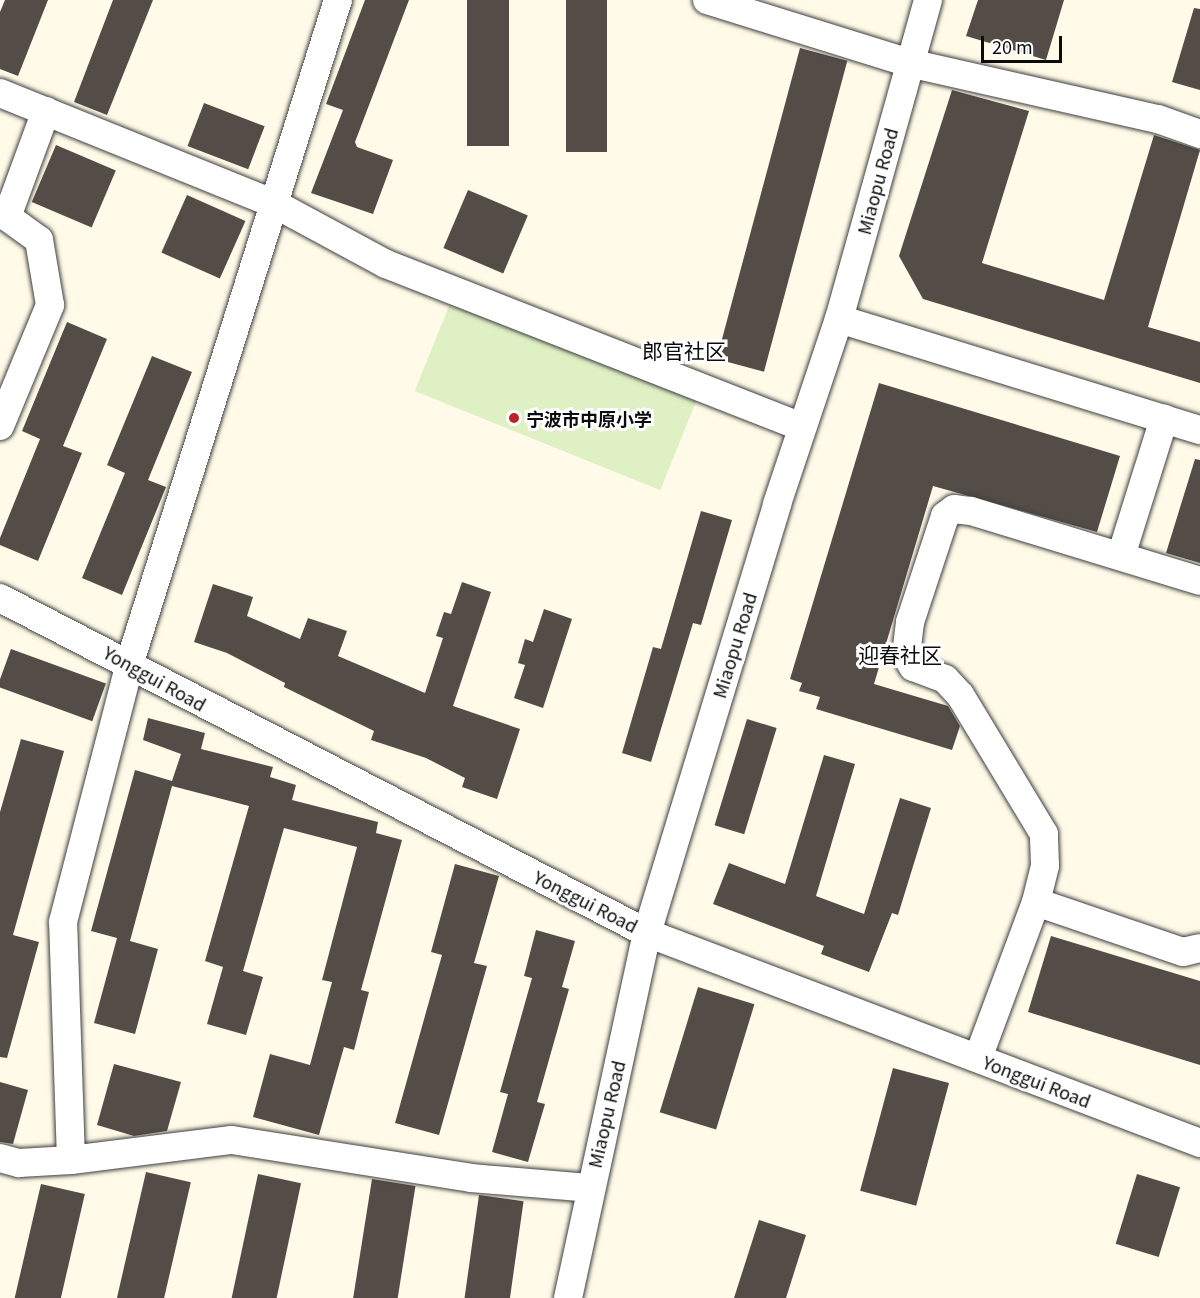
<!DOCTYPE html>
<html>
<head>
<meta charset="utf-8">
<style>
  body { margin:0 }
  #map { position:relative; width:1200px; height:1298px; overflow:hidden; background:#fffbe8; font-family:Georgia,"Noto Sans SC",serif }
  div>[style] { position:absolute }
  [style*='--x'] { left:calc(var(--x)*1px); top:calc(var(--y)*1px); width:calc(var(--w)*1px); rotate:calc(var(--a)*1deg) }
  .pitch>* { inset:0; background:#dff0c5; transform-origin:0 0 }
  .building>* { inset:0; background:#534c47; transform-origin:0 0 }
  .roads { filter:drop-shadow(0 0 2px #3e3e3e) drop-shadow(0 0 2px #3e3e3e) }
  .minor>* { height:28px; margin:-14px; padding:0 14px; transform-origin:14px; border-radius:14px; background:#fff }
  .dots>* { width:16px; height:16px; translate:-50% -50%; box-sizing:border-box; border:3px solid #fff; border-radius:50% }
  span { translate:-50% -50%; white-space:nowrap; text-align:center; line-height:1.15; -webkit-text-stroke:6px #fff; paint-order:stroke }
  .street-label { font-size:18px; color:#0b0b0b }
  .poi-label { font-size:18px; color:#0b0b0b; font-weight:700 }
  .left { translate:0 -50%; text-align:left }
  .quarter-label { font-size:21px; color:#0b0b0b }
  .scale { position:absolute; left:981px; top:36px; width:81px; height:27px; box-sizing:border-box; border:3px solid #0b0b0b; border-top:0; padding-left:8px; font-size:18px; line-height:21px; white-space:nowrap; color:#0b0b0b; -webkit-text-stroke:4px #fff; paint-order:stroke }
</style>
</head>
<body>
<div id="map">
  <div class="pitch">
    <div style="left:451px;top:301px;width:265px;height:97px;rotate:22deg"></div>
  </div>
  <div class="building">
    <div style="clip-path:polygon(5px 0,48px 0,18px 76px,0 69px,0 12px)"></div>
    <div style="clip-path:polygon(113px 0,153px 0,107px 115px,74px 102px)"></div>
    <div style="clip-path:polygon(365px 0,409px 0,355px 142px,357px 147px,393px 160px,373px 214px,311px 193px,343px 110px,326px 104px)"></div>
    <div style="left:467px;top:0;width:42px;height:146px"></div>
    <div style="left:566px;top:0;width:41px;height:152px"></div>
    <div style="clip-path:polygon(978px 0,1064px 0,1046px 60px,966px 36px)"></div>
    <div style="clip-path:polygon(1194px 8px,1200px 9px,1200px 90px,1172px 82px)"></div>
    <div style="left:800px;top:48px;width:49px;height:322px;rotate:15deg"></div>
    <div style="clip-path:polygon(952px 90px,1029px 111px,982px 263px,1104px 300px,1154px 135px,1200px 150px,1148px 327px,1200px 342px,1200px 383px,923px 299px,899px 256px)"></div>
    <div style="left:204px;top:103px;width:65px;height:46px;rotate:21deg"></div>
    <div style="left:56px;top:145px;width:65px;height:62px;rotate:23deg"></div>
    <div style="left:468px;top:190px;width:65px;height:63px;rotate:23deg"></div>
    <div style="left:187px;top:195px;width:64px;height:63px;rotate:24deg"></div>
    <div style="clip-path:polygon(67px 322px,107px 339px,63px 446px,82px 453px,38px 561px,0 545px,0 538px,40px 439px,22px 431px)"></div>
    <div style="clip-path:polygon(152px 356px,192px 372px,148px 480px,166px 487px,122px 595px,82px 578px,125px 473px,107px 465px)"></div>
    <div style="clip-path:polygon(879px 383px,1120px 456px,1097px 532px,933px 486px,874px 684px,948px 706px,960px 726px,952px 750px,816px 709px,820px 697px,799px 691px,802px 683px,790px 679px)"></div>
    <div style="clip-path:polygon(1195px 459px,1200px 460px,1200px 563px,1166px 553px)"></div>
    <div style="clip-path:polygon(701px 511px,732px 520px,701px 625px,693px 623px,651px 762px,622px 753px,653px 647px,661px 649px)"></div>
    <div style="clip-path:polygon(462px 582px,491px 592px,453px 706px,520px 729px,497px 799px,462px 787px,465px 778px,426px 758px,371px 740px,374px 731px,284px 687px,285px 683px,227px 653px,194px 642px,213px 584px,253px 597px,247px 616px,300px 639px,308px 618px,347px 631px,338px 656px,425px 693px,443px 638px,436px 636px,444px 612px,451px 614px)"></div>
    <div style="clip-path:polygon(544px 609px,572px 619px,543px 708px,514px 698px,525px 665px,518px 663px,525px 639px,533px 642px)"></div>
    <div style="left:11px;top:649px;width:101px;height:40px;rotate:20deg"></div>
    <div style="clip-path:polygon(148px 718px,205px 733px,201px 749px,273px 767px,270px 777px,296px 785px,292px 800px,378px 822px,376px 833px,402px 840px,361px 990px,369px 992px,354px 1050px,344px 1047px,319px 1135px,253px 1117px,270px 1054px,310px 1065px,332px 982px,322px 980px,357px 847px,284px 828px,243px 971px,263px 977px,246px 1035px,207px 1024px,223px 967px,205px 961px,249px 806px,172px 786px,130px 941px,158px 949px,135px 1034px,94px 1023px,117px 938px,91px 931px,135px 770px,172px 781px,181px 754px,143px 740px)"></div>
    <div style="left:747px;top:719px;width:31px;height:111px;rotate:17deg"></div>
    <div style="clip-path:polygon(21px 739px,64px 751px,13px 935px,39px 942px,7px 1058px,0 1057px,0 812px)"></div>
    <div style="clip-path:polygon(824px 755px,855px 764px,816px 896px,864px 914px,900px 798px,931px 808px,898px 915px,892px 913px,869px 972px,821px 954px,824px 946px,713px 904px,729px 863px,785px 884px)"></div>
    <div style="clip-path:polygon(455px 864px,499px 876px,474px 963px,487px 966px,439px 1135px,395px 1123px,442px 955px,431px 952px)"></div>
    <div style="clip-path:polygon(536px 930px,575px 941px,562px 987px,569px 989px,537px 1102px,545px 1104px,528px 1162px,492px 1152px,508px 1094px,500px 1092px,532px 978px,524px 976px)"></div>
    <div style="clip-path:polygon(1051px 936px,1200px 981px,1200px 1065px,1028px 1012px)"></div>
    <div style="left:698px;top:987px;width:59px;height:131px;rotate:17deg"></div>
    <div style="clip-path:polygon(114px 1064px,181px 1082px,167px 1131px,134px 1136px,97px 1125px)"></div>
    <div style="left:893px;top:1068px;width:58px;height:127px;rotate:15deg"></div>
    <div style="clip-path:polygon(0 1082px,28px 1090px,13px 1144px,0 1142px)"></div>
    <div style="left:146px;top:1172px;width:46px;height:129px;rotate:13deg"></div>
    <div style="left:258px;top:1174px;width:44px;height:127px;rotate:12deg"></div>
    <div style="left:1137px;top:1174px;width:45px;height:73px;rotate:17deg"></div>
    <div style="left:372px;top:1179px;width:44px;height:122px;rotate:9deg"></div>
    <div style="left:41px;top:1184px;width:45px;height:117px;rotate:13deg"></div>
    <div style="left:479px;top:1195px;width:45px;height:105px;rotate:8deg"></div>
    <div style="clip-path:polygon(759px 1220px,806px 1235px,786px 1298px,734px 1298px)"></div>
  </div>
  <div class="roads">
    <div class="minor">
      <div style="--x:707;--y:0;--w:212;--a:17.3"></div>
      <div style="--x:909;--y:63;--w:255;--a:12.7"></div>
      <div style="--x:1158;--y:119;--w:45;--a:19.7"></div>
      <div style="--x:0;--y:93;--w:297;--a:22"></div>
      <div style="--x:275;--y:204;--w:126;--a:28.4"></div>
      <div style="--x:386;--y:264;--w:447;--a:21.4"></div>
      <div style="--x:839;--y:319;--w:378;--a:17.1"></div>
      <div style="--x:0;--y:426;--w:131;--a:-67.5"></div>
      <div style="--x:50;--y:305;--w:66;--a:-99.6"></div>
      <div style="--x:39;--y:240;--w:39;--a:-144"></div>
      <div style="--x:7;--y:217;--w:113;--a:-69.8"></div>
      <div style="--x:1121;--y:556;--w:144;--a:-72.6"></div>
      <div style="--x:0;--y:598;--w:729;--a:27.37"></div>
      <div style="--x:647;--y:933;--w:592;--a:20.79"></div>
      <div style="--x:1036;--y:902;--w:155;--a:18.8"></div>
      <div style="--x:1183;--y:952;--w:17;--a:-13"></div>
      <div style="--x:978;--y:1058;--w:166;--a:-69.6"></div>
      <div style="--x:1036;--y:902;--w:37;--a:-76"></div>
      <div style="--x:1045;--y:866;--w:32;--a:-92"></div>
      <div style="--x:1044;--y:834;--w:162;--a:-121.1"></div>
      <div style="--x:960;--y:695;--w:22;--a:-133"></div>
      <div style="--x:945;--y:679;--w:34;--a:-159"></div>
      <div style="--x:913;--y:667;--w:14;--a:-120"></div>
      <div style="--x:906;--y:655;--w:33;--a:-83"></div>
      <div style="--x:910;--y:622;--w:112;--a:-71.7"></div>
      <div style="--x:945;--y:516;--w:11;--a:-38"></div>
      <div style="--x:954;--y:509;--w:17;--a:7"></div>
      <div style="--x:971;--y:511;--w:239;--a:17"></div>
      <div style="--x:0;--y:1158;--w:20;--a:15"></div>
      <div style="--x:19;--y:1163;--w:52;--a:-3.3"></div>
      <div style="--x:71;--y:1160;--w:162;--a:-7.1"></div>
      <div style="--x:232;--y:1140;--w:242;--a:9"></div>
      <div style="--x:471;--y:1178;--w:118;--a:4.8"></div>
      <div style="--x:71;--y:1160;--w:238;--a:-91.9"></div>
      <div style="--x:63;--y:922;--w:268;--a:-75.5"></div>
      <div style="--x:130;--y:662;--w:694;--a:-72.56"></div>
      <div style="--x:568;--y:1298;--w:373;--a:-77.8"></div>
      <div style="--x:647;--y:933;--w:448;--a:-73.1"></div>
      <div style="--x:777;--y:504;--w:195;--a:-71.5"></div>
      <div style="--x:839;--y:319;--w:331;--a:-74.4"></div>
    </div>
  </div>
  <div class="dots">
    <div style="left:514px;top:418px;background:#bb2324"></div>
  </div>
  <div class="street-label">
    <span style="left:877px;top:181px;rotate:-75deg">Miaopu Road</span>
    <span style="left:734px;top:645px;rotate:-73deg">Miaopu Road</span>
    <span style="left:155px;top:678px;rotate:29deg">Yonggui Road</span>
    <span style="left:586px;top:901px;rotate:27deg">Yonggui Road</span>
    <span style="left:1037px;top:1081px;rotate:21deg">Yonggui Road</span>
    <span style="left:606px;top:1114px;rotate:-77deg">Miaopu Road</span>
  </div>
  <div class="poi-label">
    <span class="left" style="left:526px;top:418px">宁波市中原小学</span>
  </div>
  <div class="quarter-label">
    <span style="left:684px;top:350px">郎官社区</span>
    <span style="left:900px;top:654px">迎春社区</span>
  </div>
  <div class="scale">20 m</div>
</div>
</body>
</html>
